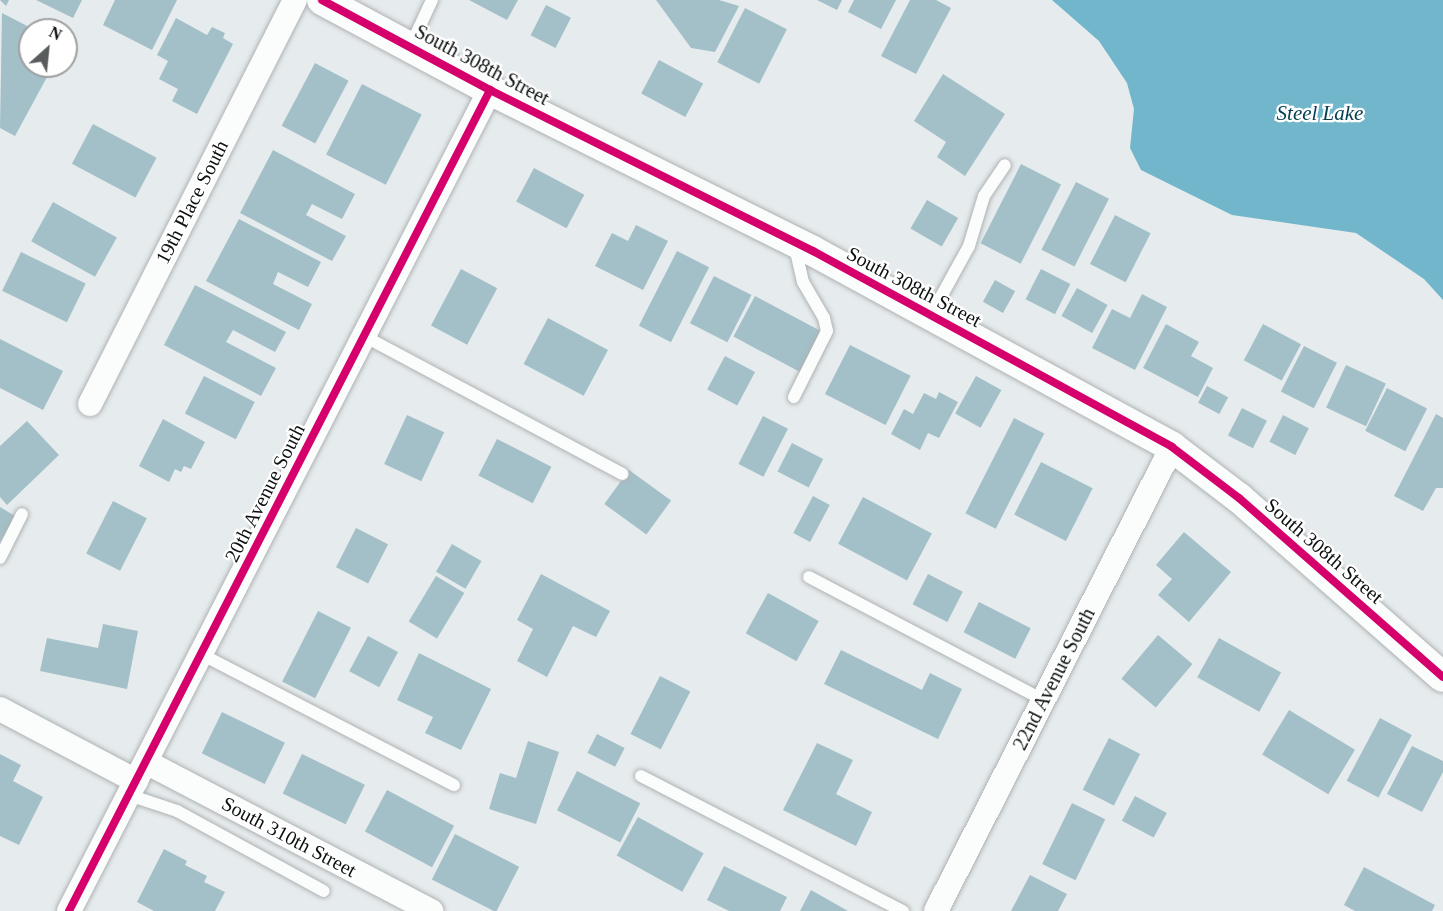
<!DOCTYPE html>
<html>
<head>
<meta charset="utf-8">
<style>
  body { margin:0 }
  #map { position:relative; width:1443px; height:911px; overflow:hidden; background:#e6ebed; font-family:Georgia,serif }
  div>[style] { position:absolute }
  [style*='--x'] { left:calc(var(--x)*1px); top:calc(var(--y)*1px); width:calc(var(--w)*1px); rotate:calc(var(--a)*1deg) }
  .water>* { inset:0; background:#71b6cb }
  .building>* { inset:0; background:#a3c0c8; transform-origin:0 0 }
  .roads { filter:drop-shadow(0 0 2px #aeb2b3) drop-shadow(0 0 2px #aeb2b3) }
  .service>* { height:12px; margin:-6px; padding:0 6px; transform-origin:6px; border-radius:6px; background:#fbfcfc }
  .minor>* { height:24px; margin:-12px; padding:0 12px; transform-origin:12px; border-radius:12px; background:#fbfcfc }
  .tertiary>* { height:30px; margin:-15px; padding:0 15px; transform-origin:15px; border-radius:15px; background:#fbfcfc }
  .cycleway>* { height:8px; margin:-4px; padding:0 4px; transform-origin:4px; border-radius:4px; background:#d6006c }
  span { translate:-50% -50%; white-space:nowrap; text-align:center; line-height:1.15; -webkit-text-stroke:4.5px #fff; paint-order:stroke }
  .street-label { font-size:20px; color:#0c0f10 }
  .water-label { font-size:21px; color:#064151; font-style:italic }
  .north { position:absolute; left:18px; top:18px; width:60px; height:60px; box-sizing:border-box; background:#fff; border:2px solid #9e9f9f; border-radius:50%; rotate:27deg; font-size:16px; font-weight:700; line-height:24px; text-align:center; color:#0c0f10 }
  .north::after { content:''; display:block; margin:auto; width:21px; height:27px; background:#585c5d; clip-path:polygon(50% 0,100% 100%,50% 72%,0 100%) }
</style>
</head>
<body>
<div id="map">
  <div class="water">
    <div style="clip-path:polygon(1052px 0,1443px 0,1443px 300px,1424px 279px,1356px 233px,1232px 215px,1141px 170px,1130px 148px,1134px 109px,1127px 83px,1099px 41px)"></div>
  </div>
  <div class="building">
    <div style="clip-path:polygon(0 0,9px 0,6px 6px)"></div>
    <div style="clip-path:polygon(36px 0,82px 0,73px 18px)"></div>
    <div style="clip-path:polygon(115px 0,177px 0,152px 50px,103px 25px)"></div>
    <div style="clip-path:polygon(469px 0,518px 0,507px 20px)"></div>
    <div style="clip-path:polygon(656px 0,719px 0,739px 6px,715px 52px,691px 48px)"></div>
    <div style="clip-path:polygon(817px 0,842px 0,837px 10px)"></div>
    <div style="clip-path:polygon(854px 0,896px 0,881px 29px,848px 12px)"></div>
    <div style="clip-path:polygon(910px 0,936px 0,951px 8px,916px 74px,881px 56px)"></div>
    <div style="left:546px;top:5px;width:28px;height:34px;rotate:27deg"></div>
    <div style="left:745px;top:8px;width:47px;height:61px;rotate:27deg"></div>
    <div style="clip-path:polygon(2px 13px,35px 30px,30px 30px,30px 66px,53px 66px,15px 136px,0 128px)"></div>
    <div style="clip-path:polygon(176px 18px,207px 35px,212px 27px,225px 33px,223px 38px,233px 44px,197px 114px,172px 101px,178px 89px,159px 79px,168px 61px,157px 55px)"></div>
    <div style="left:659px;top:60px;width:50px;height:38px;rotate:28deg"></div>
    <div style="left:315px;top:63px;width:38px;height:71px;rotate:28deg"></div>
    <div style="clip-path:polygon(943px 74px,1005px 114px,965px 176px,937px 157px,946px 142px,914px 121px)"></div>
    <div style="left:362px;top:84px;width:67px;height:79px;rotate:27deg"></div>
    <div style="left:93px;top:124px;width:72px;height:45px;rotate:28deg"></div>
    <div style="clip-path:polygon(273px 150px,355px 194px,342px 219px,312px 204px,306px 215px,346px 236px,332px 261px,240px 213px)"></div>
    <div style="left:1021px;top:164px;width:45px;height:89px;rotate:27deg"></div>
    <div style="left:534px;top:168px;width:57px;height:38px;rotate:28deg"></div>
    <div style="left:1076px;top:182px;width:37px;height:76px;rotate:27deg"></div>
    <div style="left:927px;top:200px;width:36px;height:33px;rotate:30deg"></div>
    <div style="left:53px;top:202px;width:73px;height:45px;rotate:29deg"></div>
    <div style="left:1115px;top:215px;width:40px;height:55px;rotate:27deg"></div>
    <div style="clip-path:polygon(239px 219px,321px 262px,308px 287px,278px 272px,273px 284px,312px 304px,299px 330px,206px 281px)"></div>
    <div style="clip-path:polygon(636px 225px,668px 241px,643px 290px,595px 266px,612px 233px,628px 241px)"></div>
    <div style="left:677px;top:251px;width:36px;height:84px;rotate:27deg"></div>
    <div style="left:21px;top:252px;width:72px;height:43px;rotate:26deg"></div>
    <div style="left:461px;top:269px;width:41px;height:64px;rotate:28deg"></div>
    <div style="left:1041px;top:269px;width:33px;height:34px;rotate:27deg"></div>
    <div style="left:714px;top:276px;width:42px;height:53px;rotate:27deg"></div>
    <div style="left:995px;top:280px;width:23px;height:25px;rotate:29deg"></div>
    <div style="clip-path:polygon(195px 285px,286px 332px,275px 352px,233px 330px,226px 342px,276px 368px,261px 396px,164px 345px)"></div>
    <div style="left:1077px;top:288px;width:35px;height:32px;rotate:29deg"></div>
    <div style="clip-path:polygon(1142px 294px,1167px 307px,1135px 370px,1092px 348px,1112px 309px,1130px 318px)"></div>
    <div style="left:755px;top:296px;width:76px;height:46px;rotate:28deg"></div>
    <div style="left:548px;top:318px;width:68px;height:52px;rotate:28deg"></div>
    <div style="clip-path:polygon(1166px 324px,1199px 342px,1191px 356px,1213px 368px,1198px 397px,1143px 368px)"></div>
    <div style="left:1263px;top:324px;width:43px;height:41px;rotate:28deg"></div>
    <div style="clip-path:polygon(0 339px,63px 371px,43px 410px,0 388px)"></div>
    <div style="left:850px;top:345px;width:68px;height:55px;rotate:27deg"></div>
    <div style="left:1304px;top:346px;width:37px;height:51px;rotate:27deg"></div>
    <div style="left:725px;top:356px;width:34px;height:38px;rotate:28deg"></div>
    <div style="left:1346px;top:365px;width:44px;height:47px;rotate:25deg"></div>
    <div style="left:204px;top:376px;width:57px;height:42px;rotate:27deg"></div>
    <div style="left:976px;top:376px;width:29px;height:43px;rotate:29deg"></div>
    <div style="left:1207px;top:386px;width:24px;height:19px;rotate:28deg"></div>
    <div style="left:1387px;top:388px;width:45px;height:48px;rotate:27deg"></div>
    <div style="clip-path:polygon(939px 392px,958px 402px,939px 438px,928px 433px,920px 450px,891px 434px,904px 409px,913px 414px,924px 393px,936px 399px)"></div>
    <div style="left:1242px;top:408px;width:28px;height:31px;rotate:27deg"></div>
    <div style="clip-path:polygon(1436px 414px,1443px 418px,1443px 488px,1436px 488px,1423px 511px,1394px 496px)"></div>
    <div style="left:407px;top:415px;width:41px;height:54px;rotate:25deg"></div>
    <div style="left:1283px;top:415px;width:29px;height:30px;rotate:27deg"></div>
    <div style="left:763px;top:416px;width:28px;height:54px;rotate:27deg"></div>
    <div style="left:1014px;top:418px;width:34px;height:107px;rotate:27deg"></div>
    <div style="clip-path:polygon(163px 419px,205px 442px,191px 469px,184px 466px,181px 472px,175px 469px,169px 482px,139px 466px)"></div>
    <div style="clip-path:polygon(27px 421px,59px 455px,7px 505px,0 497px,0 446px)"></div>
    <div style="left:497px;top:439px;width:61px;height:41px;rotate:27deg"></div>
    <div style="left:792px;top:443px;width:35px;height:32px;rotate:27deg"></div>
    <div style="left:1041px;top:462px;width:58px;height:59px;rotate:27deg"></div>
    <div style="left:629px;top:470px;width:52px;height:42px;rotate:36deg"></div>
    <div style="left:813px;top:496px;width:19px;height:42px;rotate:28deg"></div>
    <div style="left:863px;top:497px;width:78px;height:53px;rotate:28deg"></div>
    <div style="left:113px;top:501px;width:38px;height:59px;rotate:27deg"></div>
    <div style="clip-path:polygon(0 507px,15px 516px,0 542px)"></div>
    <div style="left:356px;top:528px;width:36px;height:44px;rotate:27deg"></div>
    <div style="clip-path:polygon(1184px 532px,1231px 572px,1189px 622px,1158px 595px,1172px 579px,1156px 565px)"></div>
    <div style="left:452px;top:544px;width:34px;height:32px;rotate:30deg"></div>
    <div style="clip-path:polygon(541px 574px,610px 611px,596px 637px,573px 626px,547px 677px,517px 661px,533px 629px,517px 620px)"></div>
    <div style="left:928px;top:574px;width:39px;height:34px;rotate:27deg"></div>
    <div style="left:436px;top:576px;width:33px;height:53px;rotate:31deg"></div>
    <div style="left:768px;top:593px;width:58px;height:46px;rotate:29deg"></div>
    <div style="left:979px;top:602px;width:58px;height:34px;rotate:27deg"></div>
    <div style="left:318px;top:611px;width:37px;height:79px;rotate:27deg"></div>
    <div style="clip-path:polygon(103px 624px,138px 631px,127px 689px,40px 671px,47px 638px,98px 648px)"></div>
    <div style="left:1158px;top:635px;width:45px;height:57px;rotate:40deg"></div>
    <div style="left:368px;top:636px;width:34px;height:40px;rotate:28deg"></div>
    <div style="left:1219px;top:638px;width:71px;height:45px;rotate:29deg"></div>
    <div style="clip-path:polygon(841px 650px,922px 690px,930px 673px,962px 689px,938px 739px,824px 684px)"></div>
    <div style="clip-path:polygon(419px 653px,491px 689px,461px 750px,425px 733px,433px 717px,397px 700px)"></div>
    <div style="left:660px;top:676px;width:34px;height:65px;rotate:27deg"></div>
    <div style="left:1289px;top:710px;width:77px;height:52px;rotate:31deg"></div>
    <div style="left:222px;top:712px;width:70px;height:46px;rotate:26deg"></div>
    <div style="left:1380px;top:718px;width:36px;height:71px;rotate:28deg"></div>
    <div style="left:597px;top:734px;width:31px;height:21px;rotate:27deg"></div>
    <div style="left:1109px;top:738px;width:35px;height:58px;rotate:27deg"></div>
    <div style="clip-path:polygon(528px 741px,559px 752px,536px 824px,489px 809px,500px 773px,516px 778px)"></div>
    <div style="clip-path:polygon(817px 743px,853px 760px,836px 794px,872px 812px,856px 846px,783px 810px)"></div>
    <div style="clip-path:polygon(1412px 746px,1443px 761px,1443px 772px,1422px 812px,1387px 794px)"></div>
    <div style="clip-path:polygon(0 754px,21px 765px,13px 781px,43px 797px,19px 845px,0 836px)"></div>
    <div style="left:302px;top:754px;width:70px;height:44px;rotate:26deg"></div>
    <div style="left:577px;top:771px;width:71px;height:44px;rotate:27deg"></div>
    <div style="left:387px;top:790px;width:76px;height:47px;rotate:28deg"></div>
    <div style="left:1135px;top:796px;width:36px;height:28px;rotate:28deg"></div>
    <div style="left:1072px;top:803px;width:37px;height:68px;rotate:26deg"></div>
    <div style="left:638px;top:817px;width:75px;height:44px;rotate:29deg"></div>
    <div style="left:455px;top:834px;width:72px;height:51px;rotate:27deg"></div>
    <div style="clip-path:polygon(164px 849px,187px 861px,185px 865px,207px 876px,204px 882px,225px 892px,215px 911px,154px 911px,137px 902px)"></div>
    <div style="clip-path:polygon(724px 866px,787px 897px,780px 911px,729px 911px,707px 900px)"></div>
    <div style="clip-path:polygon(1364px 867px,1435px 905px,1432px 911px,1355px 911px,1344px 905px)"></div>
    <div style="clip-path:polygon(1030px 875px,1067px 894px,1058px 911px,1011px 911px)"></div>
    <div style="clip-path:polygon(811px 890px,848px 911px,800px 911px)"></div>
  </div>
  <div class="roads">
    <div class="service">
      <div style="--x:411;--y:45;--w:50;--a:-65"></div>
      <div style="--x:794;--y:243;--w:40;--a:77"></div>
      <div style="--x:803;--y:282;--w:42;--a:59.7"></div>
      <div style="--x:824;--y:318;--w:13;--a:77"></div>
      <div style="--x:827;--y:331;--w:74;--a:116.6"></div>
      <div style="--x:931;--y:315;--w:79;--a:-61.2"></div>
      <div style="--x:969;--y:246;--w:52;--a:-73.3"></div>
      <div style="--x:984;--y:196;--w:37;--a:-56"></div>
      <div style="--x:364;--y:336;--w:293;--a:28.1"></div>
      <div style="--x:0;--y:558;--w:49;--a:-63.4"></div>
      <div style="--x:809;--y:577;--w:264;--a:27.7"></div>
      <div style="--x:201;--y:654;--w:285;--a:27.4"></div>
      <div style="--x:641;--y:776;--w:295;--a:27.3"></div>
      <div style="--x:129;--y:795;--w:51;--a:18.4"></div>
      <div style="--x:177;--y:811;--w:167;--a:28.6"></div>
    </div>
    <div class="minor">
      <div style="--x:90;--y:404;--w:453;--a:-63.1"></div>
      <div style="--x:0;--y:709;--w:154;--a:27.9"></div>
      <div style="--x:146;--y:762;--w:322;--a:27.6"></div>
      <div style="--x:69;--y:911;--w:923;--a:-62.85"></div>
      <div style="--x:936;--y:911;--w:521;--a:-63.04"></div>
    </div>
    <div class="tertiary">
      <div style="--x:322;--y:0;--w:191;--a:28.2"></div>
      <div style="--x:490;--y:90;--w:361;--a:26.5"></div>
      <div style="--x:813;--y:251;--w:409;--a:28.6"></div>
      <div style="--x:1172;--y:447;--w:84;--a:37.3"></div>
      <div style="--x:1239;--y:498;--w:271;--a:41.3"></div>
    </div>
  </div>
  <div class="cycleway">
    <div style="--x:322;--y:0;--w:191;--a:28.2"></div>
    <div style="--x:490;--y:90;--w:361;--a:26.5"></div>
    <div style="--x:813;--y:251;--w:409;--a:28.6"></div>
    <div style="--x:1172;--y:447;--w:84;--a:37.3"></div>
    <div style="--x:1239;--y:498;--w:271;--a:41.3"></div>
    <div style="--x:69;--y:911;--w:923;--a:-62.85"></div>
  </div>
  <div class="street-label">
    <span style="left:482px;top:65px;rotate:28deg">South 308th Street</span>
    <span style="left:192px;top:202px;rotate:-63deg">19th Place South</span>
    <span style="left:914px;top:287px;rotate:28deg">South 308th Street</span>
    <span style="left:265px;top:493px;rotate:-63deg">20th Avenue South</span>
    <span style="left:1324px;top:551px;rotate:41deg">South 308th Street</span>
    <span style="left:1054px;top:679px;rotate:-63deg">22nd Avenue South</span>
    <span style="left:289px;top:837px;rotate:28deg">South 310th Street</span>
  </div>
  <div class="water-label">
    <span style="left:1320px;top:113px">Steel Lake</span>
  </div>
  <div class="north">N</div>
</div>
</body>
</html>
